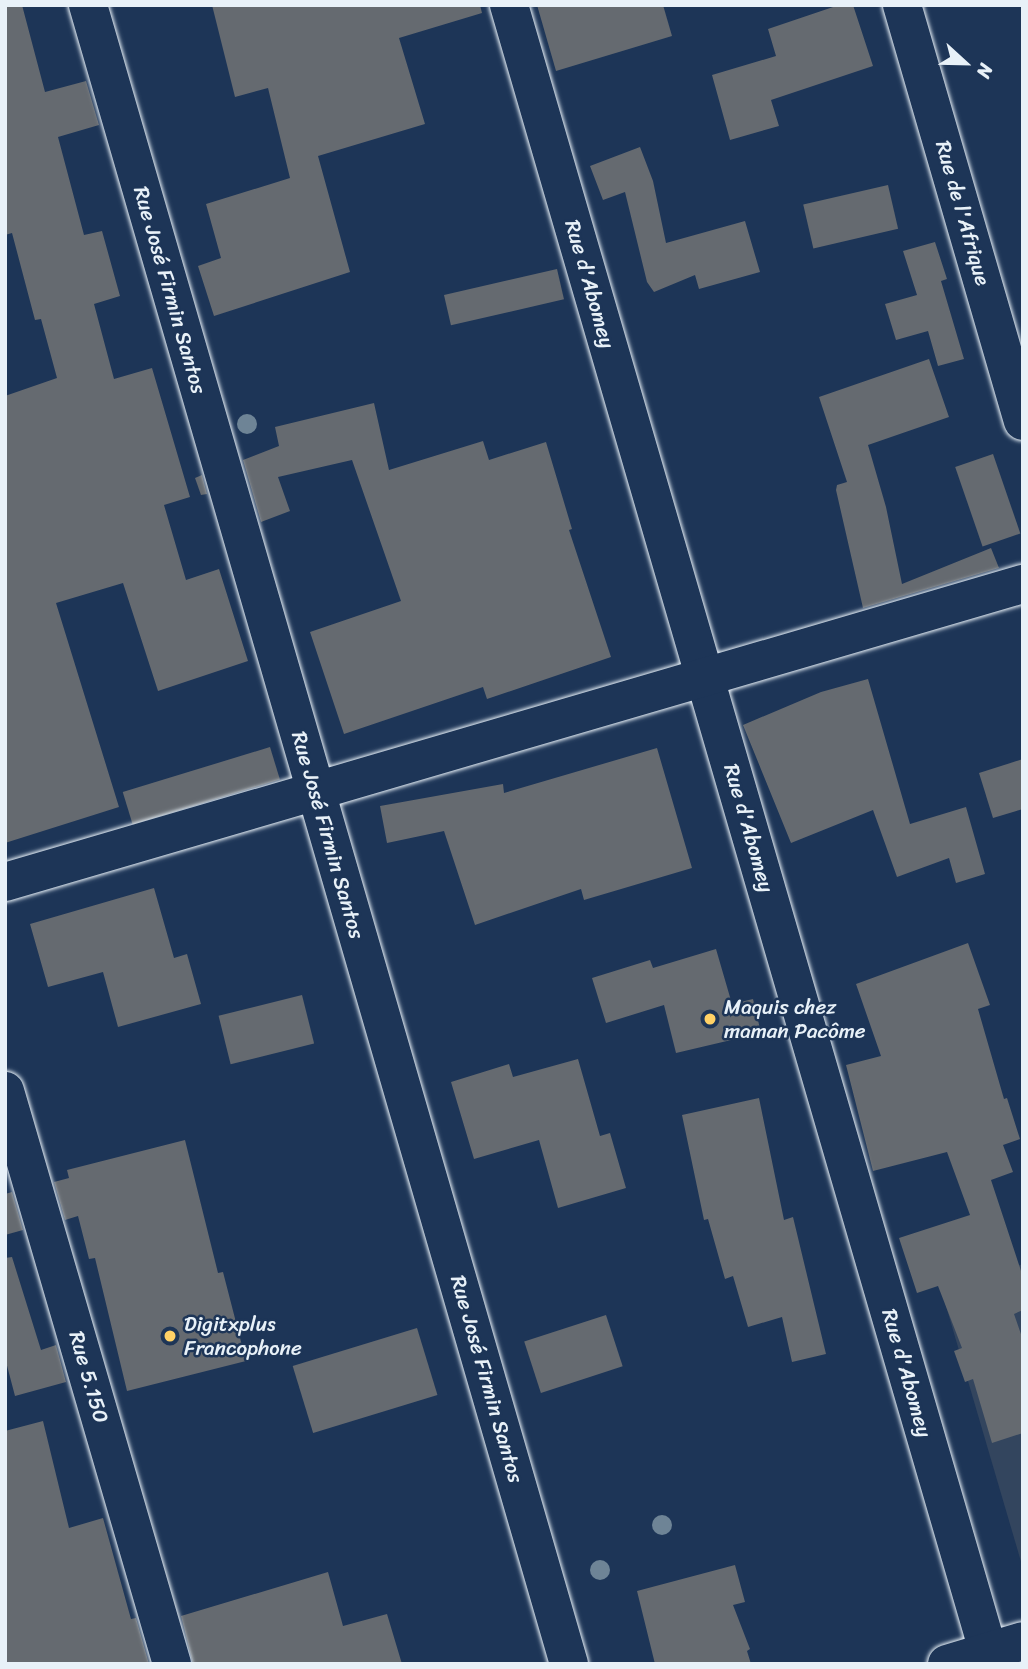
<!DOCTYPE html>
<html>
<head>
<meta charset="utf-8">
<style>
  body { margin:0 }
  #map { position:relative; width:1028px; height:1669px; overflow:hidden; background:#1d3557; font-family:Sriracha,sans-serif }
  div>[style] { position:absolute }
  [style*='--x'] { left:calc(var(--x)*1px); top:calc(var(--y)*1px); width:calc(var(--w)*1px); rotate:calc(var(--a)*1deg) }
  .built>* { inset:0; background:#33455e }
  .building>* { inset:0; background:#656a70; transform-origin:0 0 }
  .roads { filter:drop-shadow(0 0 2px #e8f1f8) drop-shadow(0 0 2px #e8f1f8) }
  .street>* { height:38px; margin:-19px; padding:0 19px; transform-origin:19px; border-radius:19px; background:#1d3557 }
  .secondary>* { height:38px; margin:-19px; padding:0 19px; transform-origin:19px; border-radius:19px; background:#1d3557 }
  .trees>* { width:20px; height:20px; margin:-10px; border-radius:50%; background:#6e8496 }
  .dots>* { width:19px; height:19px; translate:-50% -50%; box-sizing:border-box; border:4px solid #1d3557; border-radius:50% }
  span { translate:-50% -50%; white-space:nowrap; text-align:center; line-height:1.15; -webkit-text-stroke:5px #1d3557; paint-order:stroke }
  .street-label { font-size:21px; color:#e8f1f8 }
  .poi-label { font-size:21px; color:#e8f1f8 }
  .left { translate:0 -50%; text-align:left }
  .frame { position:absolute; inset:0; border:7px solid #e8f1f8; pointer-events:none }
  .north { position:absolute; left:930px; top:28px; width:70px; height:70px; -webkit-text-stroke:5px #1d3557; paint-order:stroke; rotate:112deg; font-size:19px; font-weight:700; line-height:28px; text-align:center; color:#e8f1f8 }
  .north::after { content:''; display:block; margin:auto; width:24px; height:32px; background:#e8f1f8; clip-path:polygon(50% 0,100% 100%,50% 72%,0 100%) }
</style>
</head>
<body>
<div id="map">
  <div class="built">
    <div style="clip-path:polygon(1023px 1264px,1023px 1565px,1022px 1565px,941px 1289px)"></div>
  </div>
  <div class="building">
    <div style="clip-path:polygon(5px 5px,22px 5px,45px 92px,86px 81px,99px 125px,58px 137px,84px 235px,102px 231px,120px 296px,94px 304px,114px 379px,152px 368px,190px 497px,164px 505px,186px 580px,219px 569px,248px 661px,158px 691px,123px 583px,56px 603px,119px 807px,5px 843px,5px 396px,57px 378px,41px 319px,35px 320px,12px 233px,5px 235px)"></div>
    <div style="clip-path:polygon(212px 5px,480px 5px,482px 13px,399px 38px,425px 124px,318px 156px,350px 272px,214px 316px,198px 266px,221px 258px,206px 204px,290px 178px,268px 88px,235px 97px)"></div>
    <div style="clip-path:polygon(537px 5px,663px 5px,672px 36px,556px 71px)"></div>
    <div style="clip-path:polygon(839px 5px,853px 5px,873px 66px,771px 100px,779px 126px,730px 140px,712px 75px,776px 56px,768px 29px)"></div>
    <div style="clip-path:polygon(640px 147px,653px 181px,666px 243px,745px 221px,760px 272px,699px 289px,695px 275px,654px 292px,647px 282px,625px 192px,603px 200px,590px 166px)"></div>
    <div style="left:888px;top:185px;width:45px;height:87px;rotate:77deg"></div>
    <div style="clip-path:polygon(935px 242px,947px 279px,941px 281px,964px 359px,938px 366px,928px 331px,896px 340px,885px 304px,917px 295px,903px 251px)"></div>
    <div style="left:557px;top:269px;width:31px;height:116px;rotate:77deg"></div>
    <div style="clip-path:polygon(929px 359px,949px 417px,868px 445px,886px 507px,902px 584px,991px 548px,999px 568px,863px 608px,836px 490px,837px 485px,847px 482px,819px 397px)"></div>
    <div style="clip-path:polygon(374px 403px,389px 470px,483px 441px,489px 460px,546px 442px,572px 529px,569px 530px,611px 657px,487px 699px,483px 687px,344px 734px,310px 632px,401px 601px,352px 460px,278px 477px,290px 511px,261px 522px,243px 460px,279px 446px,275px 427px)"></div>
    <div style="left:993px;top:454px;width:84px;height:40px;rotate:71deg"></div>
    <div style="clip-path:polygon(202px 475px,207px 494px,201px 495px,195px 478px)"></div>
    <div style="clip-path:polygon(868px 679px,910px 824px,966px 807px,985px 874px,956px 883px,949px 858px,897px 877px,873px 810px,791px 843px,743px 725px,821px 692px)"></div>
    <div style="left:270px;top:747px;width:34px;height:154px;rotate:73deg"></div>
    <div style="clip-path:polygon(657px 748px,692px 868px,584px 900px,581px 889px,475px 925px,444px 831px,387px 843px,380px 806px,503px 784px,504px 793px)"></div>
    <div style="clip-path:polygon(1023px 759px,1023px 809px,993px 818px,979px 773px)"></div>
    <div style="clip-path:polygon(154px 888px,174px 958px,187px 954px,201px 1004px,118px 1027px,103px 972px,48px 987px,30px 924px)"></div>
    <div style="clip-path:polygon(968px 943px,990px 1005px,978px 1009px,1004px 1099px,1007px 1098px,1020px 1139px,1003px 1145px,1013px 1172px,991px 1180px,1023px 1277px,1023px 1310px,1014px 1314px,1023px 1340px,1023px 1433px,992px 1443px,973px 1379px,965px 1382px,954px 1351px,962px 1348px,938px 1286px,917px 1293px,899px 1238px,970px 1215px,947px 1152px,873px 1171px,846px 1065px,881px 1056px,856px 984px)"></div>
    <div style="clip-path:polygon(716px 949px,732px 1004px,753px 999px,761px 1033px,676px 1053px,664px 1005px,606px 1023px,592px 978px,650px 960px,653px 968px)"></div>
    <div style="left:302px;top:995px;width:50px;height:86px;rotate:76deg"></div>
    <div style="clip-path:polygon(578px 1059px,600px 1136px,610px 1133px,626px 1188px,558px 1208px,539px 1140px,474px 1159px,451px 1082px,509px 1064px,513px 1077px)"></div>
    <div style="clip-path:polygon(759px 1098px,784px 1220px,793px 1217px,826px 1354px,792px 1362px,782px 1317px,748px 1327px,733px 1276px,725px 1279px,708px 1219px,704px 1220px,682px 1115px)"></div>
    <div style="clip-path:polygon(185px 1140px,218px 1273px,223px 1272px,246px 1361px,127px 1391px,95px 1258px,89px 1259px,78px 1216px,65px 1220px,54px 1182px,69px 1178px,67px 1170px)"></div>
    <div style="clip-path:polygon(12px 1192px,23px 1230px,5px 1235px,5px 1194px)"></div>
    <div style="clip-path:polygon(12px 1257px,41px 1350px,56px 1345px,66px 1382px,15px 1396px,5px 1358px,5px 1258px)"></div>
    <div style="left:606px;top:1315px;width:54px;height:86px;rotate:72deg"></div>
    <div style="left:417px;top:1328px;width:70px;height:130px;rotate:73deg"></div>
    <div style="clip-path:polygon(43px 1421px,69px 1528px,103px 1518px,131px 1619px,136px 1618px,149px 1664px,5px 1664px,5px 1431px)"></div>
    <div style="clip-path:polygon(735px 1565px,745px 1602px,733px 1605px,750px 1649px,747px 1651px,751px 1664px,655px 1664px,637px 1591px)"></div>
    <div style="clip-path:polygon(328px 1572px,343px 1626px,387px 1614px,402px 1664px,193px 1664px,181px 1616px)"></div>
  </div>
  <div class="roads">
    <div class="street">
      <div style="--x:88;--y:5;--w:1727;--a:73.83"></div>
      <div style="--x:509;--y:5;--w:1714;--a:73.77"></div>
      <div style="--x:902;--y:5;--w:433;--a:73.8"></div>
      <div style="--x:5;--y:882;--w:1061;--a:-16.32"></div>
      <div style="--x:5;--y:1091;--w:597;--a:73.75"></div>
    </div>
    <div class="secondary">
      <div style="--x:947;--y:1664;--w:79;--a:-16.8"></div>
    </div>
  </div>
  <div class="trees">
    <div style="left:247px;top:424px"></div>
    <div style="left:662px;top:1525px"></div>
    <div style="left:600px;top:1570px"></div>
  </div>
  <div class="dots">
    <div style="left:710px;top:1019px;background:#ffd166"></div>
    <div style="left:170px;top:1336px;background:#ffd166"></div>
  </div>
  <div class="street-label">
    <span style="left:963px;top:213px;rotate:74deg">Rue de l'Afrique</span>
    <span style="left:590px;top:284px;rotate:74deg">Rue d'Abomey</span>
    <span style="left:170px;top:290px;rotate:74deg">Rue José Firmin Santos</span>
    <span style="left:749px;top:828px;rotate:74deg">Rue d'Abomey</span>
    <span style="left:328px;top:835px;rotate:74deg">Rue José Firmin Santos</span>
    <span style="left:907px;top:1373px;rotate:74deg">Rue d'Abomey</span>
    <span style="left:89px;top:1377px;rotate:74deg">Rue 5.150</span>
    <span style="left:487px;top:1379px;rotate:74deg">Rue José Firmin Santos</span>
  </div>
  <div class="poi-label">
    <span class="left" style="left:724px;top:1019px">Maquis chez<br>maman Pacôme</span>
    <span class="left" style="left:184px;top:1336px">Digitxplus<br>Francophone</span>
  </div>
  <div class="frame"></div>
  <div class="north">N</div>
</div>
</body>
</html>
